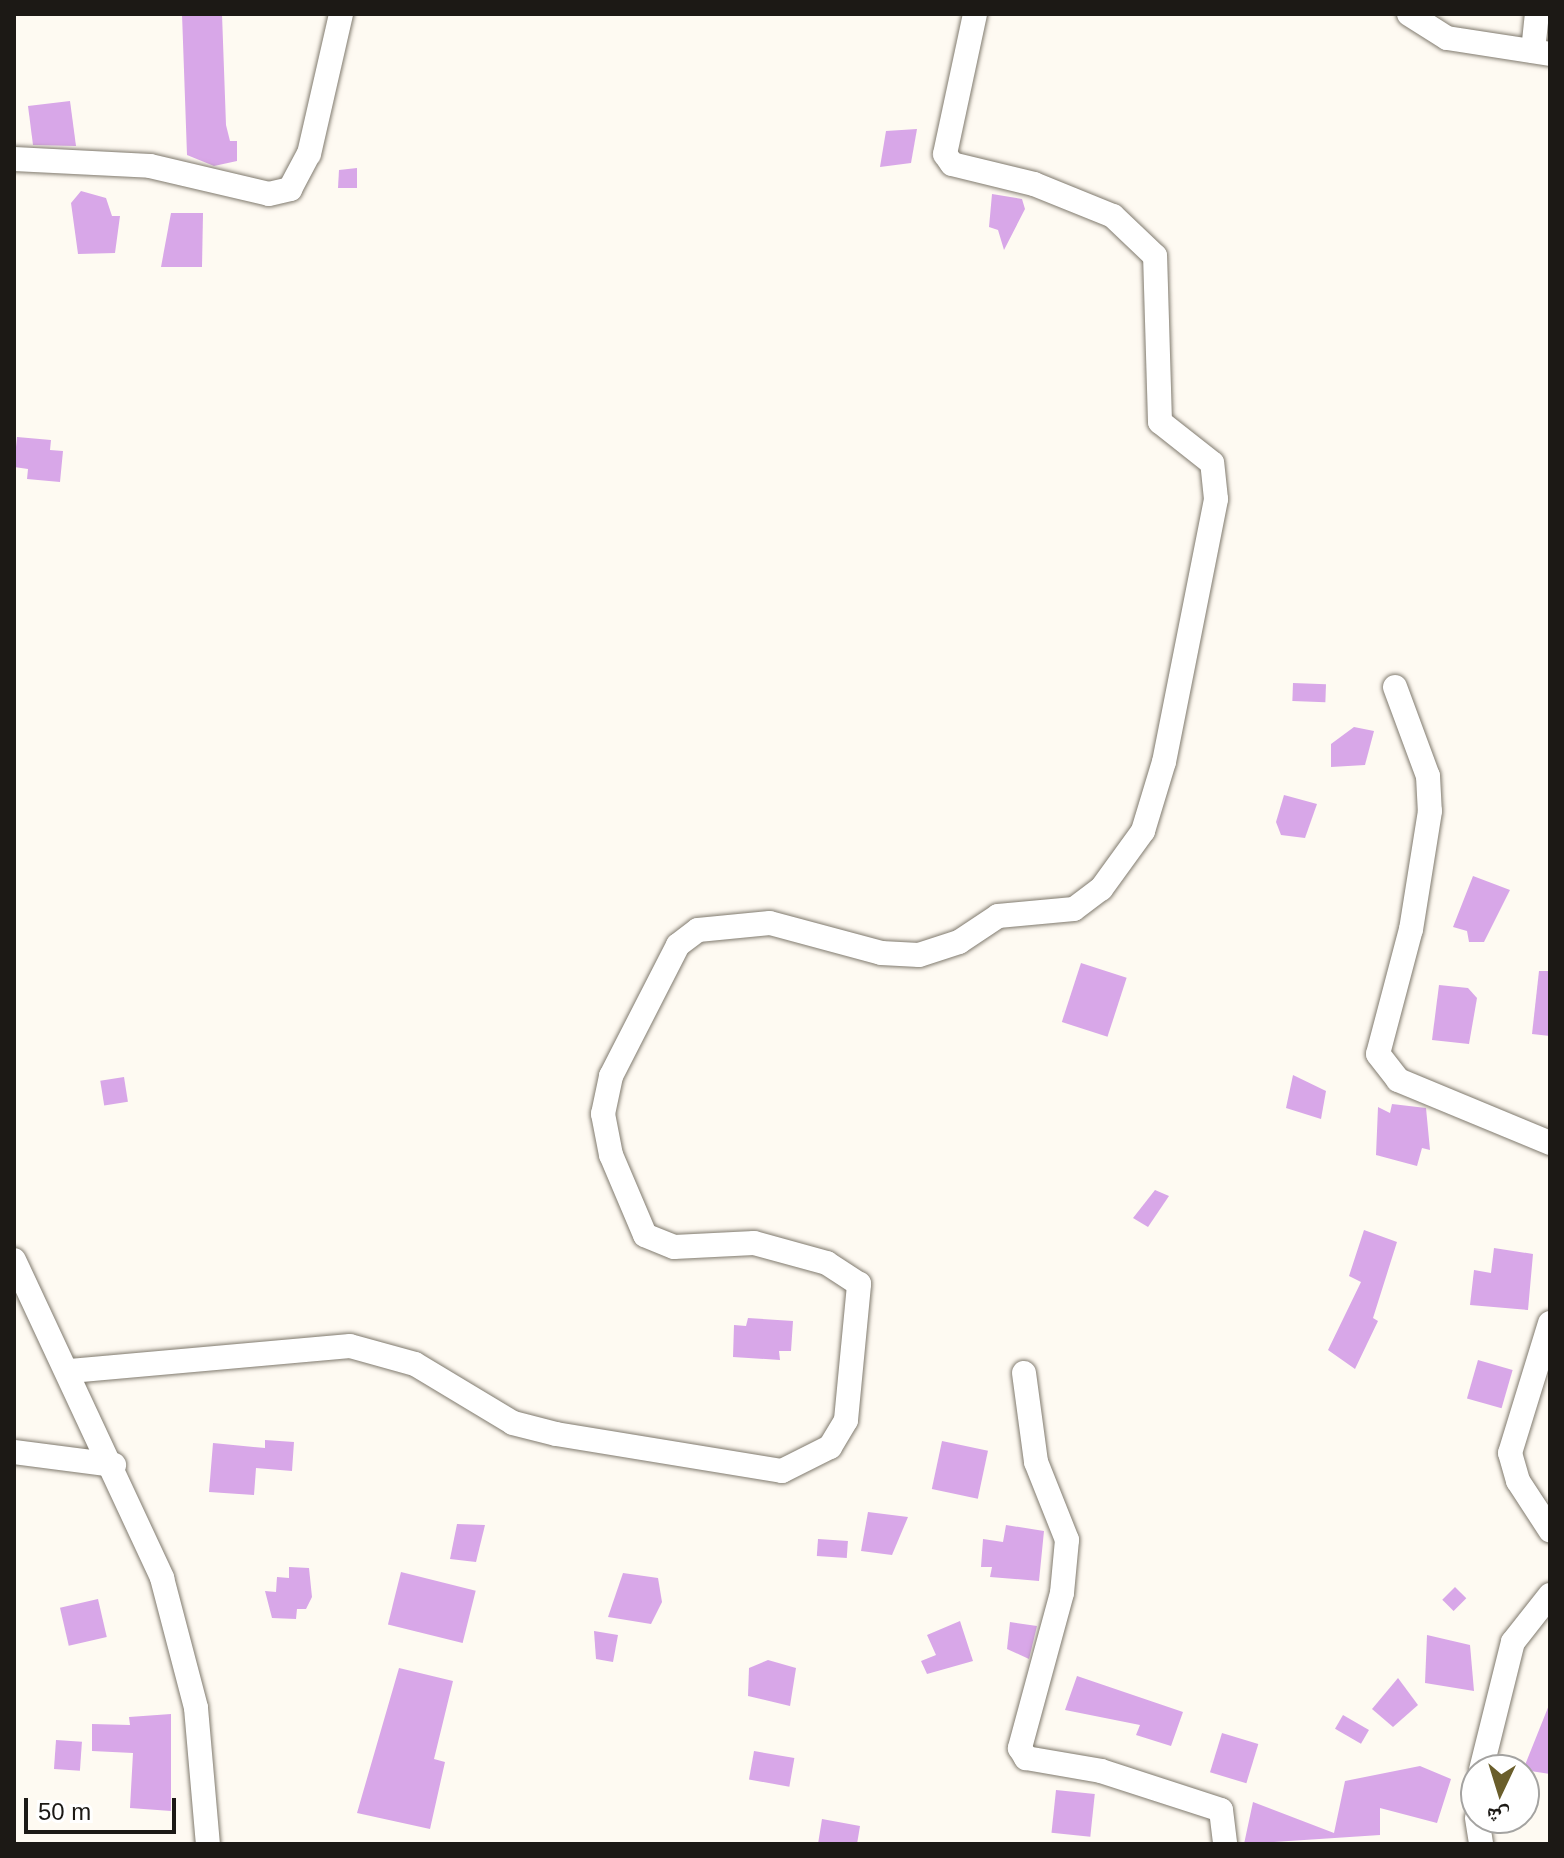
<!DOCTYPE html>
<html>
<head>
<meta charset="utf-8">
<style>
  body { margin:0 }
  #map { position:relative; width:1564px; height:1858px; overflow:hidden; background:#fefaf2; font-family:Helvetica,"Noto Naskh Arabic",sans-serif }
  div>[style] { position:absolute }
  [style*='--x'] { left:calc(var(--x)*1px); top:calc(var(--y)*1px); width:calc(var(--w)*1px); rotate:calc(var(--a)*1deg) }
  .building>* { inset:0; background:#d8a7e8; transform-origin:0 0 }
  .roads { filter:drop-shadow(0 0 2px #807a6e) drop-shadow(0 0 2px #807a6e) }
  .minor>* { height:24px; margin:-12px; padding:0 12px; transform-origin:12px; border-radius:12px; background:#fff }
  span { translate:-50% -50%; white-space:nowrap; text-align:center; line-height:1.15; -webkit-text-stroke:7px #fff; paint-order:stroke }
  .frame { position:absolute; inset:0; border:16px solid #1c1915; pointer-events:none }
  .north { position:absolute; left:1460px; top:1754px; width:80px; height:80px; box-sizing:border-box; background:#fff; border:2px solid #a4a3a1; border-radius:50%; rotate:184deg; font-size:22px; font-weight:700; line-height:32px; text-align:center; color:#1c1915 }
  .north::after { content:''; display:block; margin:auto; width:28px; height:36px; background:#6a5e2b; clip-path:polygon(50% 0,100% 100%,50% 72%,0 100%) }
  .scale { position:absolute; left:24px; top:1798px; width:152px; height:36px; box-sizing:border-box; border:4px solid #1c1915; border-top:0; padding-left:10px; font-size:24px; line-height:28px; white-space:nowrap; color:#1c1915; -webkit-text-stroke:6px #fff; paint-order:stroke }
</style>
</head>
<body>
<div id="map">
  <div class="building">
    <div style="clip-path:polygon(182px 14px,222px 14px,226px 125px,230px 141px,237px 141px,237px 161px,214px 166px,187px 155px)"></div>
    <div style="clip-path:polygon(70px 101px,76px 146px,33px 145px,28px 106px)"></div>
    <div style="clip-path:polygon(917px 129px,911px 163px,880px 167px,886px 131px)"></div>
    <div style="clip-path:polygon(357px 168px,357px 188px,338px 188px,339px 170px)"></div>
    <div style="clip-path:polygon(81px 191px,106px 198px,112px 216px,120px 216px,115px 253px,78px 254px,71px 203px)"></div>
    <div style="clip-path:polygon(992px 194px,1022px 199px,1025px 209px,1004px 250px,998px 230px,989px 227px)"></div>
    <div style="clip-path:polygon(171px 213px,203px 213px,202px 267px,161px 267px)"></div>
    <div style="clip-path:polygon(17px 437px,51px 440px,50px 450px,63px 451px,60px 482px,27px 479px,28px 469px,14px 467px)"></div>
    <div style="left:1293px;top:683px;width:33px;height:18px;rotate:2deg"></div>
    <div style="clip-path:polygon(1354px 727px,1374px 731px,1365px 765px,1331px 767px,1331px 744px)"></div>
    <div style="clip-path:polygon(1284px 795px,1317px 804px,1305px 838px,1281px 835px,1276px 822px)"></div>
    <div style="clip-path:polygon(1473px 876px,1510px 890px,1484px 942px,1469px 942px,1467px 931px,1453px 927px)"></div>
    <div style="left:1081px;top:963px;width:48px;height:62px;rotate:18deg"></div>
    <div style="clip-path:polygon(1539px 971px,1550px 971px,1550px 1036px,1532px 1034px)"></div>
    <div style="clip-path:polygon(1439px 985px,1468px 988px,1477px 998px,1469px 1044px,1432px 1040px)"></div>
    <div style="clip-path:polygon(1293px 1075px,1326px 1091px,1321px 1119px,1286px 1108px)"></div>
    <div style="left:124px;top:1077px;width:25px;height:24px;rotate:81deg"></div>
    <div style="clip-path:polygon(1392px 1104px,1426px 1108px,1430px 1150px,1422px 1148px,1417px 1166px,1376px 1155px,1378px 1107px,1390px 1113px)"></div>
    <div style="clip-path:polygon(1155px 1190px,1169px 1196px,1148px 1227px,1133px 1218px)"></div>
    <div style="clip-path:polygon(1364px 1230px,1397px 1242px,1373px 1318px,1378px 1321px,1355px 1369px,1328px 1350px,1361px 1282px,1349px 1276px)"></div>
    <div style="clip-path:polygon(1494px 1248px,1533px 1254px,1528px 1310px,1470px 1305px,1474px 1270px,1491px 1273px)"></div>
    <div style="clip-path:polygon(748px 1318px,793px 1321px,791px 1351px,779px 1351px,780px 1360px,733px 1357px,734px 1325px,746px 1326px)"></div>
    <div style="left:1478px;top:1360px;width:36px;height:40px;rotate:16deg"></div>
    <div style="clip-path:polygon(265px 1440px,294px 1442px,292px 1471px,256px 1468px,254px 1495px,209px 1492px,213px 1443px,265px 1448px)"></div>
    <div style="left:942px;top:1441px;width:47px;height:49px;rotate:12deg"></div>
    <div style="clip-path:polygon(868px 1512px,908px 1517px,892px 1555px,861px 1551px)"></div>
    <div style="clip-path:polygon(457px 1524px,485px 1525px,476px 1562px,450px 1559px)"></div>
    <div style="clip-path:polygon(1006px 1525px,1044px 1531px,1039px 1581px,990px 1577px,992px 1567px,981px 1567px,983px 1539px,1003px 1542px)"></div>
    <div style="left:818px;top:1539px;width:30px;height:17px;rotate:4deg"></div>
    <div style="clip-path:polygon(289px 1567px,309px 1568px,312px 1597px,306px 1609px,297px 1609px,296px 1619px,272px 1618px,265px 1591px,276px 1592px,277px 1577px,289px 1578px)"></div>
    <div style="left:401px;top:1572px;width:77px;height:54px;rotate:14deg"></div>
    <div style="clip-path:polygon(623px 1573px,658px 1578px,662px 1602px,651px 1624px,608px 1617px)"></div>
    <div style="left:1455px;top:1587px;width:16px;height:18px;rotate:45deg"></div>
    <div style="left:98px;top:1599px;width:39px;height:39px;rotate:77deg"></div>
    <div style="clip-path:polygon(960px 1621px,973px 1661px,927px 1674px,921px 1661px,936px 1655px,927px 1635px)"></div>
    <div style="clip-path:polygon(1010px 1622px,1037px 1626px,1029px 1659px,1007px 1649px)"></div>
    <div style="clip-path:polygon(594px 1631px,618px 1635px,613px 1662px,596px 1659px)"></div>
    <div style="clip-path:polygon(1427px 1635px,1470px 1645px,1474px 1691px,1425px 1683px)"></div>
    <div style="clip-path:polygon(768px 1660px,796px 1668px,790px 1706px,748px 1696px,749px 1668px)"></div>
    <div style="clip-path:polygon(399px 1668px,453px 1681px,434px 1759px,445px 1762px,430px 1829px,357px 1813px)"></div>
    <div style="clip-path:polygon(1077px 1676px,1183px 1712px,1171px 1746px,1136px 1735px,1140px 1725px,1065px 1710px)"></div>
    <div style="clip-path:polygon(1398px 1678px,1418px 1705px,1393px 1727px,1372px 1709px)"></div>
    <div style="clip-path:polygon(1549px 1705px,1550px 1774px,1524px 1770px,1523px 1770px)"></div>
    <div style="clip-path:polygon(171px 1714px,171px 1811px,130px 1808px,133px 1753px,92px 1751px,92px 1724px,130px 1725px,129px 1717px)"></div>
    <div style="left:1343px;top:1715px;width:30px;height:16px;rotate:30deg"></div>
    <div style="left:1222px;top:1733px;width:38px;height:41px;rotate:17deg"></div>
    <div style="left:56px;top:1740px;width:26px;height:29px;rotate:4deg"></div>
    <div style="left:754px;top:1751px;width:41px;height:29px;rotate:10deg"></div>
    <div style="clip-path:polygon(1420px 1766px,1451px 1779px,1437px 1823px,1380px 1808px,1380px 1835px,1244px 1844px,1253px 1802px,1334px 1833px,1345px 1781px)"></div>
    <div style="left:1056px;top:1790px;width:39px;height:43px;rotate:6deg"></div>
    <div style="clip-path:polygon(822px 1819px,860px 1826px,857px 1844px,818px 1844px)"></div>
  </div>
  <div class="roads">
    <div class="minor">
      <div style="--x:1409;--y:14;--w:45;--a:32.3"></div>
      <div style="--x:1447;--y:38;--w:104;--a:8.8"></div>
      <div style="--x:1533;--y:51;--w:37;--a:-84"></div>
      <div style="--x:14;--y:159;--w:136;--a:2.9"></div>
      <div style="--x:150;--y:166;--w:122;--a:13.2"></div>
      <div style="--x:269;--y:194;--w:22;--a:-13"></div>
      <div style="--x:290;--y:189;--w:40;--a:-62"></div>
      <div style="--x:309;--y:154;--w:144;--a:-77.1"></div>
      <div style="--x:1395;--y:687;--w:95;--a:69.7"></div>
      <div style="--x:1428;--y:776;--w:35;--a:87"></div>
      <div style="--x:1430;--y:811;--w:120;--a:99.1"></div>
      <div style="--x:1411;--y:929;--w:129;--a:104.8"></div>
      <div style="--x:1378;--y:1054;--w:33;--a:52"></div>
      <div style="--x:1398;--y:1080;--w:165;--a:22.5"></div>
      <div style="--x:14;--y:1260;--w:351;--a:65"></div>
      <div style="--x:162;--y:1578;--w:134;--a:75.3"></div>
      <div style="--x:196;--y:1708;--w:137;--a:85"></div>
      <div style="--x:1550;--y:1323;--w:136;--a:107.1"></div>
      <div style="--x:1510;--y:1453;--w:29;--a:74"></div>
      <div style="--x:1518;--y:1481;--w:59;--a:56.9"></div>
      <div style="--x:70;--y:1371;--w:281;--a:-5.1"></div>
      <div style="--x:350;--y:1346;--w:67;--a:15.5"></div>
      <div style="--x:415;--y:1364;--w:114;--a:31"></div>
      <div style="--x:513;--y:1423;--w:44;--a:14.3"></div>
      <div style="--x:556;--y:1434;--w:229;--a:9.3"></div>
      <div style="--x:782;--y:1471;--w:54;--a:-26.6"></div>
      <div style="--x:830;--y:1447;--w:31;--a:-59"></div>
      <div style="--x:846;--y:1420;--w:137;--a:-84.5"></div>
      <div style="--x:859;--y:1284;--w:38;--a:-147"></div>
      <div style="--x:827;--y:1263;--w:76;--a:-164.7"></div>
      <div style="--x:754;--y:1243;--w:80;--a:177.1"></div>
      <div style="--x:674;--y:1247;--w:31;--a:-158"></div>
      <div style="--x:645;--y:1235;--w:87;--a:-113"></div>
      <div style="--x:611;--y:1155;--w:42;--a:-101"></div>
      <div style="--x:603;--y:1114;--w:39;--a:-78"></div>
      <div style="--x:611;--y:1076;--w:147;--a:-62.9"></div>
      <div style="--x:678;--y:945;--w:25;--a:-37"></div>
      <div style="--x:698;--y:930;--w:72;--a:-5.6"></div>
      <div style="--x:770;--y:923;--w:115;--a:15.1"></div>
      <div style="--x:881;--y:953;--w:38;--a:3"></div>
      <div style="--x:919;--y:955;--w:42;--a:-18"></div>
      <div style="--x:959;--y:942;--w:47;--a:-33.7"></div>
      <div style="--x:998;--y:916;--w:76;--a:-5.3"></div>
      <div style="--x:1074;--y:909;--w:34;--a:-37"></div>
      <div style="--x:1101;--y:889;--w:72;--a:-54.1"></div>
      <div style="--x:1143;--y:831;--w:72;--a:-73.1"></div>
      <div style="--x:1164;--y:762;--w:268;--a:-78.8"></div>
      <div style="--x:1216;--y:499;--w:36;--a:-96"></div>
      <div style="--x:1212;--y:463;--w:66;--a:-141.7"></div>
      <div style="--x:1160;--y:422;--w:166;--a:-91.7"></div>
      <div style="--x:1155;--y:256;--w:58;--a:-136.4"></div>
      <div style="--x:1113;--y:216;--w:85;--a:-157.9"></div>
      <div style="--x:1034;--y:184;--w:84;--a:-166.3"></div>
      <div style="--x:952;--y:164;--w:12;--a:-125"></div>
      <div style="--x:945;--y:154;--w:143;--a:-77.9"></div>
      <div style="--x:1024;--y:1373;--w:90;--a:82.3"></div>
      <div style="--x:1036;--y:1462;--w:84;--a:68.3"></div>
      <div style="--x:1067;--y:1540;--w:53;--a:95.4"></div>
      <div style="--x:1062;--y:1593;--w:161;--a:105.2"></div>
      <div style="--x:1020;--y:1748;--w:12;--a:59"></div>
      <div style="--x:1026;--y:1758;--w:76;--a:9.8"></div>
      <div style="--x:1101;--y:1771;--w:126;--a:18"></div>
      <div style="--x:1221;--y:1810;--w:34;--a:83"></div>
      <div style="--x:14;--y:1452;--w:101;--a:7.4"></div>
      <div style="--x:1481;--y:1770;--w:132;--a:-76"></div>
      <div style="--x:1513;--y:1642;--w:60;--a:-51.8"></div>
      <div style="--x:1477;--y:1818;--w:26;--a:81"></div>
    </div>
  </div>
  <div class="frame"></div>
  <div class="north">ش</div>
  <div class="scale">50 m</div>
</div>
</body>
</html>
